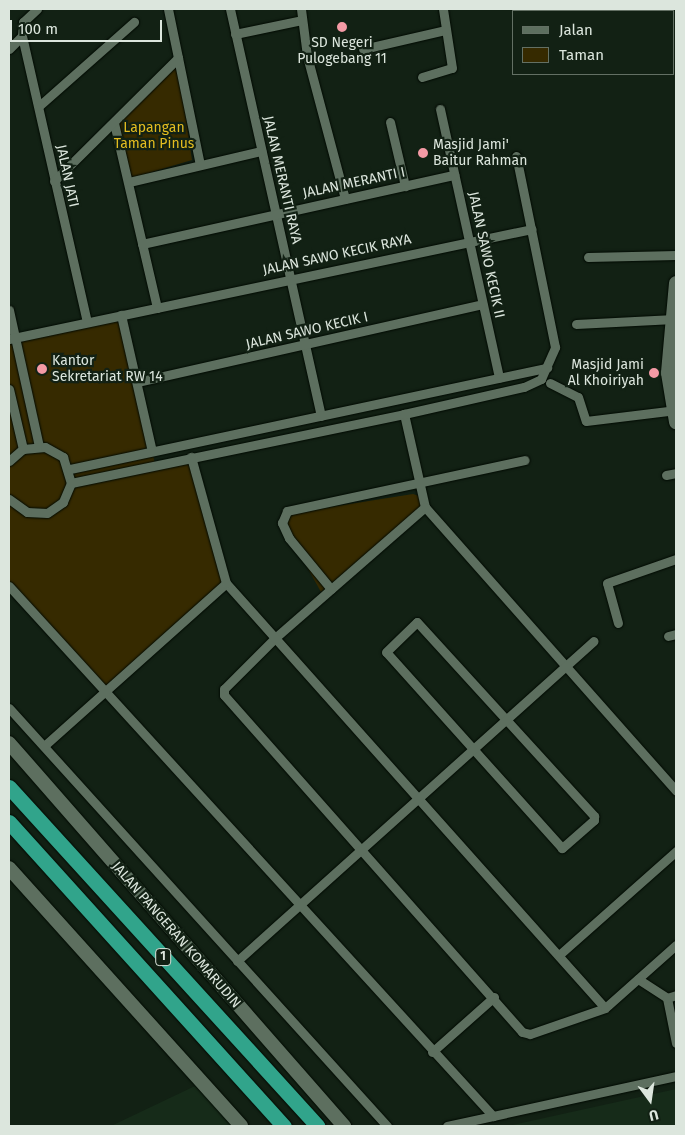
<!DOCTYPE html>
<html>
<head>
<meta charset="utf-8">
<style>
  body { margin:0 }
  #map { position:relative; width:685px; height:1135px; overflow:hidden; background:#122114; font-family:"Fira Sans",sans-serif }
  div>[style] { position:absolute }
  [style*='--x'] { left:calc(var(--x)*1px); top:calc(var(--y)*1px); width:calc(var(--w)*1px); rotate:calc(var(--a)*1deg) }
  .built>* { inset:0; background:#162b19 }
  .green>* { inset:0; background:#362a00 }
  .roads { filter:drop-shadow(0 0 1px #010a02) drop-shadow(0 0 1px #010a02) }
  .street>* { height:9px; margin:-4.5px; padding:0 4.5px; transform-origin:4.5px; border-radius:4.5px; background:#5d6f5f }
  .secondary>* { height:14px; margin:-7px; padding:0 7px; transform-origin:7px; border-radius:7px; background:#5d6f5f }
  .highway>* { height:15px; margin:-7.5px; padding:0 7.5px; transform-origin:7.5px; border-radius:7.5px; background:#31a48b }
  .dots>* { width:14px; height:14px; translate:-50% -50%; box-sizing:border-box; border:2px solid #122114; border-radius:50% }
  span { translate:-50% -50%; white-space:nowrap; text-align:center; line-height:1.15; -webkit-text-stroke:4.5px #122114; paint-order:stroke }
  .shield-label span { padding:1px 4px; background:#122114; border:1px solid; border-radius:4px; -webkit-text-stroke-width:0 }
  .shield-label { font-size:12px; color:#dce6dd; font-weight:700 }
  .poi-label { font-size:14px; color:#dce6dd }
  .left { translate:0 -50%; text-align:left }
  .right { translate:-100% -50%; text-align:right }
  .park-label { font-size:14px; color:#e4bd20 }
  .street-label { font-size:14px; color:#dce6dd }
  .frame { position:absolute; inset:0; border:10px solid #dce6dd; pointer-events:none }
  .legend { position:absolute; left:512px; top:10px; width:162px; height:65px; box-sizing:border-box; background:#122114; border:1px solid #637064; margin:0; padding:6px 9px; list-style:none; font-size:15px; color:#dce6dd }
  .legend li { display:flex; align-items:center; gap:10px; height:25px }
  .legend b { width:25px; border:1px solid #637064 }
  .north { position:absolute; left:625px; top:1075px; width:50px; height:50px; -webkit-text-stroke:4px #122114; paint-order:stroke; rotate:166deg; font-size:14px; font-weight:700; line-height:20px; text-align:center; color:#dce6dd }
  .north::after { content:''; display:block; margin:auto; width:18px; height:22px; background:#dce6dd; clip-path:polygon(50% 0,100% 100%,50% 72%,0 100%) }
  .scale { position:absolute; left:10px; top:20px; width:152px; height:22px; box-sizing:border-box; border:2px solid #dce6dd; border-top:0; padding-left:6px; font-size:15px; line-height:18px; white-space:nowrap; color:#dce6dd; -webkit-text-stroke:4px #122114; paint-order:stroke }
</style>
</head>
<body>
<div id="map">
  <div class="built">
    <div style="clip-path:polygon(195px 1086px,235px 1126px,111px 1126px)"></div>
    <div style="clip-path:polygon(676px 1089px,676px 1126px,508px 1126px)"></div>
  </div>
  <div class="green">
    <div style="clip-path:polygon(177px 59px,192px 160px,132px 178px,115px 125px)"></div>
    <div style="clip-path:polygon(121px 315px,155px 464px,191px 457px,226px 583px,106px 688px,9px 586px,9px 339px)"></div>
    <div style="clip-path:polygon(413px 494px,425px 498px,420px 509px,321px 592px,290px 537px,286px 514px)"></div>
  </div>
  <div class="roads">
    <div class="street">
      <div style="--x:37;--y:9;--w:19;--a:137"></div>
      <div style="--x:23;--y:22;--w:14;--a:94"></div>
      <div style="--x:22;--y:36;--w:293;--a:77.2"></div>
      <div style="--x:168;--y:9;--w:159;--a:78.4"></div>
      <div style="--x:230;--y:9;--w:417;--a:77.4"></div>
      <div style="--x:301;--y:9;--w:47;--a:82.7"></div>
      <div style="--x:307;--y:56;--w:148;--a:75.1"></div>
      <div style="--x:235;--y:34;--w:68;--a:-11.8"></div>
      <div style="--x:9;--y:49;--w:18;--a:-45"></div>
      <div style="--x:363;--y:49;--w:84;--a:-13"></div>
      <div style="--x:422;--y:77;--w:31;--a:-17"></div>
      <div style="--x:452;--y:68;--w:60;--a:-98.7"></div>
      <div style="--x:39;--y:106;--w:127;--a:-41.5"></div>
      <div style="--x:440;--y:109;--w:275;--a:77.6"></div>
      <div style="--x:390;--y:122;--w:66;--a:76.8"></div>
      <div style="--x:114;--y:123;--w:190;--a:76.9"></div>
      <div style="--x:54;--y:181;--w:175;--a:-44.8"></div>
      <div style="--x:129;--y:182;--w:136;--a:-13.2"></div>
      <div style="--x:142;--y:244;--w:320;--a:-12.5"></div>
      <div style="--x:588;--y:257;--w:88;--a:-1.3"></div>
      <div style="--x:9;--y:310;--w:139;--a:77.6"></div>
      <div style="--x:121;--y:315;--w:139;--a:77.2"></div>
      <div style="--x:576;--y:324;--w:98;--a:-2.9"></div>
      <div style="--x:9;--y:339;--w:534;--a:-11.88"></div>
      <div style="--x:137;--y:382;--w:354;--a:-12.7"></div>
      <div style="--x:550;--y:383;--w:31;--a:27"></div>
      <div style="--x:578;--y:397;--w:25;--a:72"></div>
      <div style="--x:586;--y:421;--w:91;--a:-7"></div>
      <div style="--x:9;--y:389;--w:62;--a:76.9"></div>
      <div style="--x:404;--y:414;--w:95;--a:77.3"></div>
      <div style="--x:425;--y:507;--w:199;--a:138.9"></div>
      <div style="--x:275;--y:638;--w:72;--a:135"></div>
      <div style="--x:224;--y:689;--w:6;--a:90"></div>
      <div style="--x:224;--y:695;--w:450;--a:48.5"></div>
      <div style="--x:522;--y:1032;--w:8;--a:14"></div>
      <div style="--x:530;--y:1034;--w:79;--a:-19.1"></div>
      <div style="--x:9;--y:461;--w:18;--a:-41"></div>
      <div style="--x:23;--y:449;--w:22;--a:-5"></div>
      <div style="--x:45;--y:447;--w:21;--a:29"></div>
      <div style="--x:63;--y:457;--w:27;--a:73"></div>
      <div style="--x:71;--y:483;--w:21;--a:113"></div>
      <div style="--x:63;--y:502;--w:19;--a:145"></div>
      <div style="--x:47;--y:513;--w:20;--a:-177"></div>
      <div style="--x:27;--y:512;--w:22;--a:-144"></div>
      <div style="--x:70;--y:469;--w:488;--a:-12"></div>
      <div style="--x:666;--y:475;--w:10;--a:-11"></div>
      <div style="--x:71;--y:483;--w:340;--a:-11.7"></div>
      <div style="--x:404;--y:414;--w:123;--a:-12.7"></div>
      <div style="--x:524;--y:387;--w:19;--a:-25"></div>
      <div style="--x:541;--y:379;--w:35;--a:-66"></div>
      <div style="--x:555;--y:347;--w:195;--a:-101.5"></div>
      <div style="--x:425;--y:507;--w:379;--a:48.5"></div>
      <div style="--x:226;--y:583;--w:569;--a:48.27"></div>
      <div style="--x:605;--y:1008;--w:95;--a:-41.6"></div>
      <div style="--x:9;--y:586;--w:718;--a:47.6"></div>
      <div style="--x:331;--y:589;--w:66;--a:-129.5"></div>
      <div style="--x:289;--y:538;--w:17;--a:-115"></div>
      <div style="--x:282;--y:523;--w:13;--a:-67"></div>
      <div style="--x:287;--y:511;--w:243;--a:-12.1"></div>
      <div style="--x:417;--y:622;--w:263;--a:47.6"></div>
      <div style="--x:594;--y:816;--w:4;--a:90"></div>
      <div style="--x:594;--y:820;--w:43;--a:138.8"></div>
      <div style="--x:562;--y:848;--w:263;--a:-131.9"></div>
      <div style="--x:386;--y:652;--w:43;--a:-44.1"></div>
      <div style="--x:618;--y:623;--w:41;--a:-105.4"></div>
      <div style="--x:607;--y:583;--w:73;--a:-19.2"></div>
      <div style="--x:668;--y:636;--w:8;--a:-14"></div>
      <div style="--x:9;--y:708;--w:564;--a:47.88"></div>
      <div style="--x:44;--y:746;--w:244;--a:-41.8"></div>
      <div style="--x:226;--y:583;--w:131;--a:-105.5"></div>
      <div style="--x:559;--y:955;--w:157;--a:-41.6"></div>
      <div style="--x:237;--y:961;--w:479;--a:-41.9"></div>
      <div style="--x:638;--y:979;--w:35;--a:33"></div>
      <div style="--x:667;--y:998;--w:46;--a:78.7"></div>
      <div style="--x:667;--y:998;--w:9;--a:-18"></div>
      <div style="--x:432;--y:1052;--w:83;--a:-41.6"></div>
      <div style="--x:447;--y:1126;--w:234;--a:-12.3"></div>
    </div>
    <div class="secondary">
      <div style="--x:676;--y:283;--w:90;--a:95.1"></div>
      <div style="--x:668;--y:373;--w:50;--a:80.7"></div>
      <div style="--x:9;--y:743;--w:509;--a:48.82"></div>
      <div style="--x:9;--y:868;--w:347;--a:48"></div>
    </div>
    <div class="highway">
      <div style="--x:9;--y:787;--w:458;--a:47.7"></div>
      <div style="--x:9;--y:822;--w:410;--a:47.9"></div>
    </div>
  </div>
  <div class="dots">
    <div style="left:342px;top:27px;background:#f49aa5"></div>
    <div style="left:423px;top:153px;background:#f49aa5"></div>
    <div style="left:42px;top:369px;background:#f49aa5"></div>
    <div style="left:654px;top:373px;background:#f49aa5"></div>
  </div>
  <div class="shield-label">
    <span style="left:163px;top:957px">1</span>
  </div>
  <div class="poi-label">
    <span style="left:342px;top:51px">SD Negeri<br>Pulogebang 11</span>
    <span class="left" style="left:433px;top:153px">Masjid Jami'<br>Baitur Rahman</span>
    <span class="left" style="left:52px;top:369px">Kantor<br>Sekretariat RW 14</span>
    <span class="right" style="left:644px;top:373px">Masjid Jami<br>Al Khoiriyah</span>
  </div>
  <div class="park-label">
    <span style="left:154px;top:136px">Lapangan<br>Taman Pinus</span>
  </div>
  <div class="street-label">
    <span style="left:67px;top:176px;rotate:78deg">JALAN JATI</span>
    <span style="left:282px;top:180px;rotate:77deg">JALAN MERANTI RAYA</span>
    <span style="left:354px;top:183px;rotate:-12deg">JALAN MERANTI I</span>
    <span style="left:337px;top:255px;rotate:-12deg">JALAN SAWO KECIK RAYA</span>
    <span style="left:486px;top:255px;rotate:78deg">JALAN SAWO KECIK II</span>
    <span style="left:307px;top:331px;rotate:-13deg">JALAN SAWO KECIK I</span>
    <span style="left:176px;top:935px;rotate:49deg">JALAN PANGERAN KOMARUDIN</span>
  </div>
  <div class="frame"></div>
  <ul class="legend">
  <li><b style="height:6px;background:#5d6f5f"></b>Jalan</li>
  <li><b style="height:14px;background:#362a00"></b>Taman</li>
  </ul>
  <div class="north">U</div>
  <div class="scale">100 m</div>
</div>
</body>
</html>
